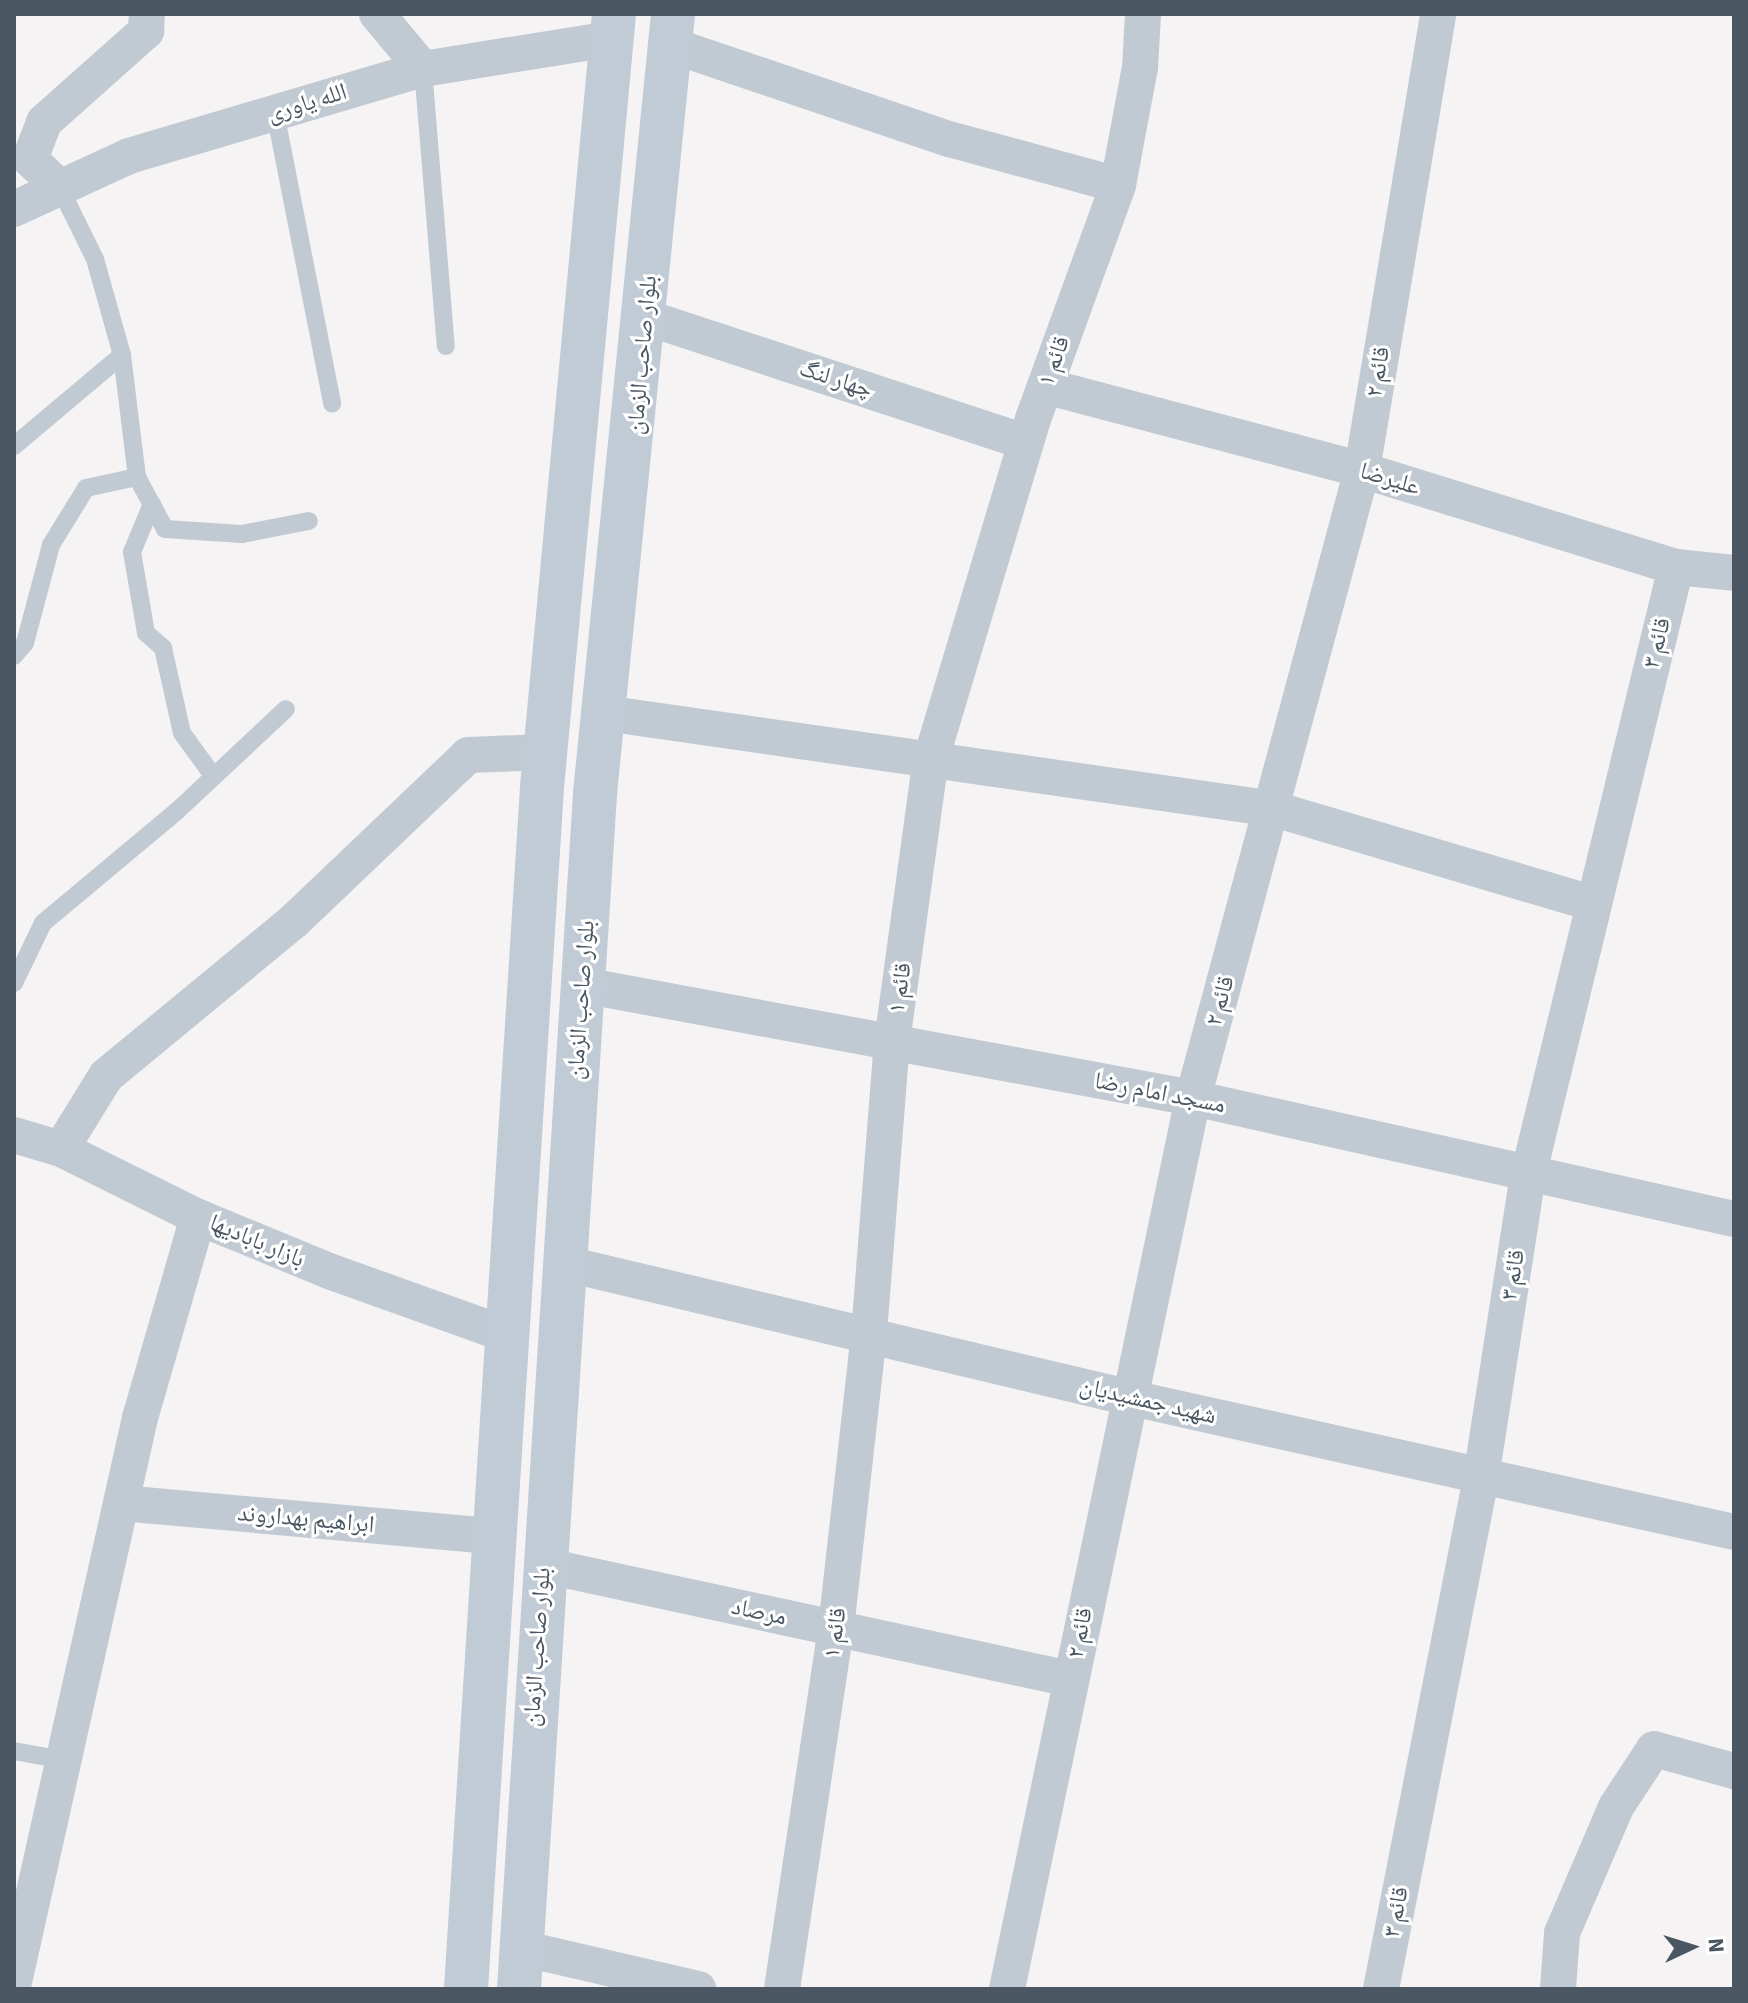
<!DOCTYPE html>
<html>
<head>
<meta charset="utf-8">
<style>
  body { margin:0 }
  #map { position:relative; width:1748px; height:2003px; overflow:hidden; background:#f5f3f3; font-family:"Source Sans 3","Noto Naskh Arabic",sans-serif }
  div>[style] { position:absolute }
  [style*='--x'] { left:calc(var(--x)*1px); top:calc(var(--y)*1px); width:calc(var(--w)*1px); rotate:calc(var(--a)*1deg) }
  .service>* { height:18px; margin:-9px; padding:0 9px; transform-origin:9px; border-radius:9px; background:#c1cad2 }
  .minor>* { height:36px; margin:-18px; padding:0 18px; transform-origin:18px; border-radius:18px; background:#c1cad2 }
  .secondary>* { height:44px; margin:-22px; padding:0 22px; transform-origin:22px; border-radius:22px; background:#c1cbd6 }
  span { translate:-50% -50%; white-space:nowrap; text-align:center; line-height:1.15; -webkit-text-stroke:6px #fff; paint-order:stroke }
  .street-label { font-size:24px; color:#4a5661 }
  .frame { position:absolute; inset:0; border:16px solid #4a5661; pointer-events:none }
  .north { position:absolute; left:1652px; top:1907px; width:80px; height:80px; -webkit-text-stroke:6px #fff; paint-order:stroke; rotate:86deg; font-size:22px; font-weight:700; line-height:32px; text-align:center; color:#4a5661 }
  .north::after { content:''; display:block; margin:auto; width:28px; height:36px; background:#4a5661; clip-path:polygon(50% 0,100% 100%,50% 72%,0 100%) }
</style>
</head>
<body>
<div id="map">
  <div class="service">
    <div style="--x:423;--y:69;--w:278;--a:85.3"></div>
    <div style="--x:275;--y:112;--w:297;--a:78.9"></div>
    <div style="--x:60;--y:188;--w:79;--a:63.8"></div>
    <div style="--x:95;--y:259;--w:100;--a:74.3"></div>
    <div style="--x:122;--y:355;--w:123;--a:83"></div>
    <div style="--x:137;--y:477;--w:59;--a:61.7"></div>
    <div style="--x:165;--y:529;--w:77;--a:3.7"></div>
    <div style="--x:242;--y:534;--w:68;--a:-11"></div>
    <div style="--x:14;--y:446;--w:141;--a:-40.1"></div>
    <div style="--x:152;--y:504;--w:52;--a:112.6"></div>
    <div style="--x:132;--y:552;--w:82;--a:80.2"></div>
    <div style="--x:146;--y:633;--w:23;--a:41"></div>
    <div style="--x:163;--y:648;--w:87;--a:77.4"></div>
    <div style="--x:182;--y:733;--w:54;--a:54"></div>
    <div style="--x:14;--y:656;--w:17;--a:-50"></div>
    <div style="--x:25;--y:643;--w:101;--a:-75.1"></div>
    <div style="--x:51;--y:545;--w:67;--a:-58.4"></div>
    <div style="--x:86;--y:488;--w:52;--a:-12.2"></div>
    <div style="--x:14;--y:983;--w:67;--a:-64.2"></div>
    <div style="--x:43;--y:923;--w:175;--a:-39.9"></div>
    <div style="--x:177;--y:811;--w:149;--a:-43.1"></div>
    <div style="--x:14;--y:1751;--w:51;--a:10.2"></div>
  </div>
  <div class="minor">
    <div style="--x:377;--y:14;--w:72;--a:50.1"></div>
    <div style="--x:671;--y:45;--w:293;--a:18.7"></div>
    <div style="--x:949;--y:139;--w:175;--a:15.2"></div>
    <div style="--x:60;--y:188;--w:42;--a:-136"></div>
    <div style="--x:30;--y:159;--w:40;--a:-69"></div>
    <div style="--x:44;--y:122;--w:137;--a:-41.7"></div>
    <div style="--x:146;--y:31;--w:17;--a:-87"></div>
    <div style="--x:14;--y:209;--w:127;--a:-24.7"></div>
    <div style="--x:129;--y:156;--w:307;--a:-16.5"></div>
    <div style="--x:423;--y:69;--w:190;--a:-9.1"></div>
    <div style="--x:645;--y:317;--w:401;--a:18.2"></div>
    <div style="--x:1045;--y:386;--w:328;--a:14.8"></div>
    <div style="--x:1362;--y:470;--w:329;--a:17.2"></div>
    <div style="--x:1676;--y:567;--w:58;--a:5.9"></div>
    <div style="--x:604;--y:713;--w:677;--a:8.15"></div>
    <div style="--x:1274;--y:809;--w:331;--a:16.5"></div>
    <div style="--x:582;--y:985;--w:621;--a:10.48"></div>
    <div style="--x:1193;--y:1098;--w:554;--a:12.61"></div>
    <div style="--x:14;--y:1135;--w:49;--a:16.6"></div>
    <div style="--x:61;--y:1149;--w:153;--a:26.4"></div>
    <div style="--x:198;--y:1217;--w:142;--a:22.4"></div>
    <div style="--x:329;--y:1271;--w:187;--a:19.7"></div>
    <div style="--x:61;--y:1149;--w:86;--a:-58.3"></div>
    <div style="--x:106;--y:1076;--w:245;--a:-39.5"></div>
    <div style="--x:295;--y:920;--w:239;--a:-43.6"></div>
    <div style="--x:468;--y:755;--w:77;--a:-2.2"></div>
    <div style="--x:563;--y:1263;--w:580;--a:13.37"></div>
    <div style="--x:1127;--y:1397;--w:622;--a:12.54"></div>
    <div style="--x:121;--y:1503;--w:371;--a:5.1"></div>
    <div style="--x:542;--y:1565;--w:540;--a:12.18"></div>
    <div style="--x:521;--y:1948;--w:182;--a:13"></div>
    <div style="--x:14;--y:1982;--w:578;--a:-77.41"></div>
    <div style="--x:140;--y:1418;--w:209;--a:-73.9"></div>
    <div style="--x:782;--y:1989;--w:365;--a:-81.5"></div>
    <div style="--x:836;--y:1628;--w:297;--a:-83.6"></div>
    <div style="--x:869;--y:1333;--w:292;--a:-85.5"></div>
    <div style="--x:892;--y:1042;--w:286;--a:-82.2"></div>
    <div style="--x:931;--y:759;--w:355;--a:-73.3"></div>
    <div style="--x:1033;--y:419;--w:249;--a:-70"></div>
    <div style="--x:1118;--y:185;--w:119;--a:-79.4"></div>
    <div style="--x:1140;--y:68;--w:54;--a:-86.8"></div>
    <div style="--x:1007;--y:1989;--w:910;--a:-78.21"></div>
    <div style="--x:1193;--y:1098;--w:650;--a:-74.94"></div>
    <div style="--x:1362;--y:470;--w:462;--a:-80.5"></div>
    <div style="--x:1381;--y:1989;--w:521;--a:-78.93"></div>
    <div style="--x:1481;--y:1478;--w:306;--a:-81.2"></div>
    <div style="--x:1528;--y:1176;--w:627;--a:-76.34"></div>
    <div style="--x:1558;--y:1989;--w:56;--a:-85.9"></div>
    <div style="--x:1562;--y:1933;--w:137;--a:-66.8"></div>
    <div style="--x:1616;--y:1807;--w:69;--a:-56.8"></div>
    <div style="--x:1654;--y:1749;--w:83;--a:15.4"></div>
  </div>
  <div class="secondary">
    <div style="--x:466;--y:1989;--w:1204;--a:-86.38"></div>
    <div style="--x:542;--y:787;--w:776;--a:-84.68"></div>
    <div style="--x:519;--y:1989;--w:1198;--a:-86.36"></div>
    <div style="--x:595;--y:793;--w:783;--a:-84.28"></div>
  </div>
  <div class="street-label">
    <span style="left:307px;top:103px;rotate:-17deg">الله یاوری</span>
    <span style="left:642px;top:355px;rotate:-85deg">بلوار صاحب الزمان</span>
    <span style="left:1054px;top:361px;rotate:-70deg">قائم ۱</span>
    <span style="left:1378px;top:372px;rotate:-81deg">قائم ۲</span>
    <span style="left:836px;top:379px;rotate:18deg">چهار لنگ</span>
    <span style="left:1390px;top:479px;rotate:17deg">علیرضا</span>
    <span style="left:1657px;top:643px;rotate:-76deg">قائم ۳</span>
    <span style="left:900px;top:988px;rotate:-82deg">قائم ۱</span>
    <span style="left:581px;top:1000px;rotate:-86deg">بلوار صاحب الزمان</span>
    <span style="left:1220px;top:1001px;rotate:-74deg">قائم ۲</span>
    <span style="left:1160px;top:1093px;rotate:11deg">مسجد امام رضا</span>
    <span style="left:257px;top:1241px;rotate:23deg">بازار بابادیها</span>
    <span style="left:1513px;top:1275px;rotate:-81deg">قائم ۳</span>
    <span style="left:1148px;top:1401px;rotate:13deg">شهید جمشیدیان</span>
    <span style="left:306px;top:1519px;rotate:5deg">ابراهیم بهداروند</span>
    <span style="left:759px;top:1612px;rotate:12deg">مرصاد</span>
    <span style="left:835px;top:1633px;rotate:-82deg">قائم ۱</span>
    <span style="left:1080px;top:1633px;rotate:-79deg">قائم ۲</span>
    <span style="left:537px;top:1647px;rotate:-86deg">بلوار صاحب الزمان</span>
    <span style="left:1396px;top:1912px;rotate:-79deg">قائم ۳</span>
  </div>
  <div class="frame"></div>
  <div class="north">N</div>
</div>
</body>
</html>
